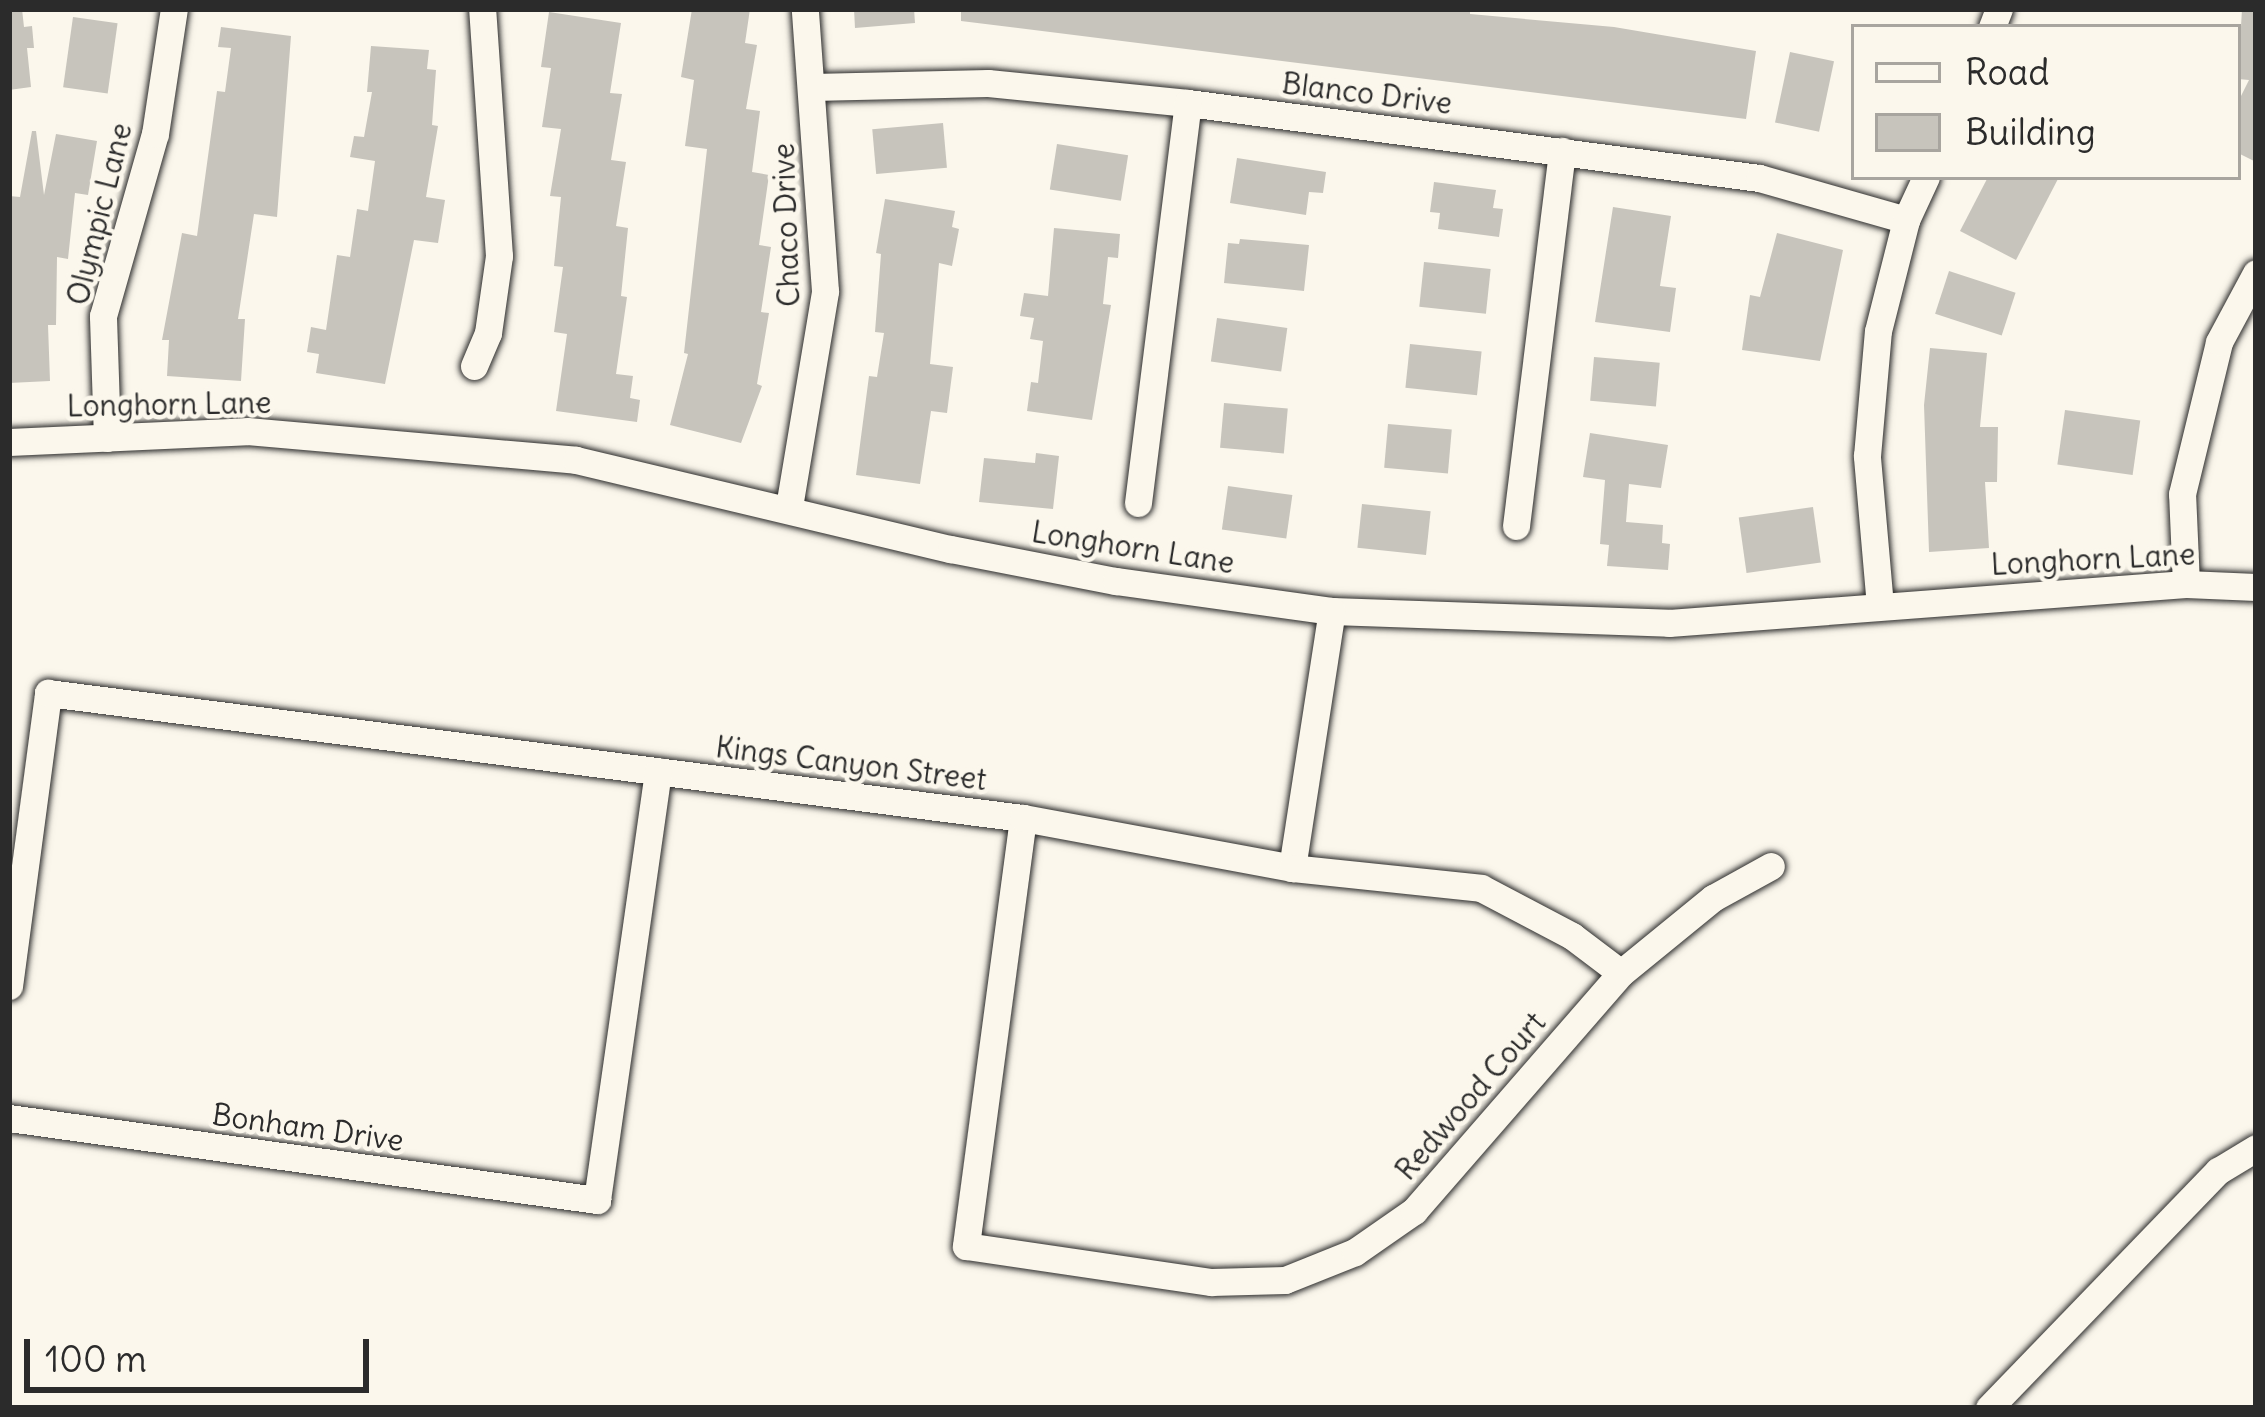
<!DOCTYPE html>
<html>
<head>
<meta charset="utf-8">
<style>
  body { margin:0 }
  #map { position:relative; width:2265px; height:1417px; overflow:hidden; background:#fbf7ec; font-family:Delius,sans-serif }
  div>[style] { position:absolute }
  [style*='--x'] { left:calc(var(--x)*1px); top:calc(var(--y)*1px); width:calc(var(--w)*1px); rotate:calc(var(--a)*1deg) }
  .building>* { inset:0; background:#c7c4bc; transform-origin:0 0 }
  .roads { filter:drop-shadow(0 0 3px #2b2b2b) drop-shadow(0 0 3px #2b2b2b) }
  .street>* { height:27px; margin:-13.5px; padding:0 13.5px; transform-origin:13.5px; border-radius:13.5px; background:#fbf7ec }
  span { translate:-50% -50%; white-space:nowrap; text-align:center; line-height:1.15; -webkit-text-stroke:9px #fbf7ec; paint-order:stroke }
  .street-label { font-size:30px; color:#2b2b2b }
  .frame { position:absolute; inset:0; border:12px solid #2b2b2b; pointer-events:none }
  .legend { position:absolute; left:1851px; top:24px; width:390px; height:156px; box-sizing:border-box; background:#fbf7ec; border:3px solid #a8a59f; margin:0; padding:15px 21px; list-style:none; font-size:36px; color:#2b2b2b }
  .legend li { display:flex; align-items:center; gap:24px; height:60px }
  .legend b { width:60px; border:3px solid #a8a59f }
  .scale { position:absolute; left:24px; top:1339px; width:345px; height:54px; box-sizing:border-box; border:6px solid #2b2b2b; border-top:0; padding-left:15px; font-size:36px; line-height:42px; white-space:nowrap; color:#2b2b2b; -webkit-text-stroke:9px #fbf7ec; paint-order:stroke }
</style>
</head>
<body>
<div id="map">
  <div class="building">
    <div style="clip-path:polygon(9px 9px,22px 9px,24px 27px,32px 26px,34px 48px,27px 48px,31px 87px,9px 90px)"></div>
    <div style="clip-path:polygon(692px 9px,750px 9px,745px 43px,757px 45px,746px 109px,760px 111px,752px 172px,769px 175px,759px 245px,771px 247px,761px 312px,769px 313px,757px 384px,762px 386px,741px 443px,670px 425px,688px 354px,684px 353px,707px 149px,685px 146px,694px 80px,681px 77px)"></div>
    <div style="clip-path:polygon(854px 9px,914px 9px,915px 23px,855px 28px)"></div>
    <div style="clip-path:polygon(961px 9px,1470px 9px,1470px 14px,1614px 27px,1756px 51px,1746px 119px,961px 21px)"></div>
    <div style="clip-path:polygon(2242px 9px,2256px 9px,2256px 162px,2238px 153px,2238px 102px,2249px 80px,2238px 79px)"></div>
    <div style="clip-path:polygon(549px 12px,621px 23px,610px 93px,622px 94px,611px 160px,626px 162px,616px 226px,628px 228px,621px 296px,627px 297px,616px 374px,633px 376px,630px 398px,640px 400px,637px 422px,556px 411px,567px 334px,554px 332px,563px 267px,554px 266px,561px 197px,550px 196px,561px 129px,542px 127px,551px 68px,541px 67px)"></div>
    <div style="left:73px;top:17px;width:45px;height:71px;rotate:8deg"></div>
    <div style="clip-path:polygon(221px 27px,291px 36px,277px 217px,254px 214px,238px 319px,245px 319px,241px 381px,167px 376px,169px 340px,162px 340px,182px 233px,197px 236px,217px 91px,225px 92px,231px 48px,218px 47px)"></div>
    <div style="clip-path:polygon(371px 46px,429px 50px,427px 69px,436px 70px,432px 125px,438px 126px,426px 197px,445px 200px,438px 243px,414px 240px,385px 384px,316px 373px,319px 354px,307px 352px,311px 327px,326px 330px,337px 255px,350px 257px,357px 209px,368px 211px,375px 161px,350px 157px,354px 136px,364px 137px,372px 92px,367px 92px)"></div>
    <div style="left:1790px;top:52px;width:45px;height:72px;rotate:12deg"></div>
    <div style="left:943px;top:123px;width:45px;height:71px;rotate:85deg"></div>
    <div style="clip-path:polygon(32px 131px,36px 131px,44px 195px,56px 134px,97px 141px,88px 195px,75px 193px,68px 259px,57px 257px,56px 325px,48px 325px,50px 381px,9px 383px,9px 196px,20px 197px)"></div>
    <div style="left:1057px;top:144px;width:72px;height:46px;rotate:9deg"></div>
    <div style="clip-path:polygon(1237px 158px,1326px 172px,1323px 193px,1309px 192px,1306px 215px,1230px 203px)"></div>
    <div style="clip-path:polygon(1988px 177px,2059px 177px,2016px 260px,1960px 231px)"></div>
    <div style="clip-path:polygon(1434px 182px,1496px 190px,1493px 208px,1503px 209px,1499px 237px,1438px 229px,1440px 213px,1430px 212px)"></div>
    <div style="clip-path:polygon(885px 199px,955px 211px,952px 227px,959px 229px,952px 266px,939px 263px,930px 364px,953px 367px,947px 413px,931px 411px,920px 484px,856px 475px,869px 376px,877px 377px,884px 333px,875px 332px,881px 254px,876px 253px)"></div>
    <div style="clip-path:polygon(1613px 207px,1671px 216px,1660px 286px,1676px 288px,1670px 332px,1595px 322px)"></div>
    <div style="clip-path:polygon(1054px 228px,1120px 234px,1118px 258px,1108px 257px,1103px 304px,1111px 305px,1092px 420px,1027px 411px,1031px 382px,1038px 383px,1043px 341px,1030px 339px,1034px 318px,1020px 316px,1024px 293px,1048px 296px)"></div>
    <div style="clip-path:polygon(1777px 233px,1843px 250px,1820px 361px,1742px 350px,1750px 295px,1760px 297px)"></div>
    <div style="clip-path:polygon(1240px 239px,1309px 245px,1304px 291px,1224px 283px,1228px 243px,1239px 244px)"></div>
    <div style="left:1424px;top:262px;width:67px;height:45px;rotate:6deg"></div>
    <div style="left:1949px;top:271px;width:70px;height:45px;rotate:18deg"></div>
    <div style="left:1217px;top:318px;width:71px;height:44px;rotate:8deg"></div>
    <div style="left:1410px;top:344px;width:72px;height:44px;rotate:6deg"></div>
    <div style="clip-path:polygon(1930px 348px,1987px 353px,1980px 427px,1998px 427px,1997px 482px,1985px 482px,1989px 548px,1929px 552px,1924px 405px)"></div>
    <div style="left:1594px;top:357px;width:66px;height:44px;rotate:5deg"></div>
    <div style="left:1224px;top:403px;width:64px;height:45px;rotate:5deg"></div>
    <div style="left:2065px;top:410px;width:76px;height:55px;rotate:8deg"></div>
    <div style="left:1388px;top:424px;width:64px;height:44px;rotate:5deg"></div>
    <div style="clip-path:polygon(1590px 433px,1668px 445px,1661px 488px,1629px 484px,1626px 522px,1663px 525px,1662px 543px,1670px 544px,1668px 570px,1607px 566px,1609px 545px,1600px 544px,1605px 480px,1583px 477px)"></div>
    <div style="clip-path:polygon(1036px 453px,1059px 456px,1053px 509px,979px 502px,984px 458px,1035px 463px)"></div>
    <div style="left:1228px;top:486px;width:65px;height:44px;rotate:8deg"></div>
    <div style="left:1362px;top:504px;width:69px;height:44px;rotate:6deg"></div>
    <div style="left:1813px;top:507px;width:56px;height:75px;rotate:82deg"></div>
  </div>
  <div class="roads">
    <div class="street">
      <div style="--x:1992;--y:27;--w:19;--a:-69"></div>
      <div style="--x:812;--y:87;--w:176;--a:-1.3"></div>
      <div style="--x:988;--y:83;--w:201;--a:5.7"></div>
      <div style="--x:1188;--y:103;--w:576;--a:7.48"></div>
      <div style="--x:1759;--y:178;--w:153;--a:15.9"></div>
      <div style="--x:474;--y:366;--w:36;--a:-67"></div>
      <div style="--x:488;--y:333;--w:78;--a:-81.9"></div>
      <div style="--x:499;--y:256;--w:248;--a:-93.9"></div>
      <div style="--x:107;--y:438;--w:122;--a:-91.9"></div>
      <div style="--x:103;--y:316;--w:189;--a:-74.1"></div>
      <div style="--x:155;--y:134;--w:126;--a:-81.4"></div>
      <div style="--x:9;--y:442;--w:238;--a:-2.6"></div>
      <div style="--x:247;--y:431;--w:330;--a:5"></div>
      <div style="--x:576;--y:460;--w:385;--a:13.4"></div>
      <div style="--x:951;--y:549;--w:168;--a:11"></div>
      <div style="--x:1116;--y:581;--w:218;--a:7.9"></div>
      <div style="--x:1332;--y:611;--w:337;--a:2"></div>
      <div style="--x:1669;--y:623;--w:518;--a:-4.31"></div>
      <div style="--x:2186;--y:584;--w:70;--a:2.5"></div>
      <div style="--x:1138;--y:503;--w:403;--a:-82.9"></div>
      <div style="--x:789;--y:507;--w:219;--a:-80.5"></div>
      <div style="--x:825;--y:291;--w:283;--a:-94.1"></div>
      <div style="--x:1516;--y:526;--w:378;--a:-83"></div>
      <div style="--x:2186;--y:584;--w:90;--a:-92.5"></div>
      <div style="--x:2182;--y:494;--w:156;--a:-76.3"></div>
      <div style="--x:2219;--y:342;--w:78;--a:-61.8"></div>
      <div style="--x:1880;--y:606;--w:151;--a:-95"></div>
      <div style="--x:1867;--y:456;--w:125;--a:-85"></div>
      <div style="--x:1878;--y:331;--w:114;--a:-75.8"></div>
      <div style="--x:1906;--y:220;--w:47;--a:-65.1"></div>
      <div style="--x:1023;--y:818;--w:432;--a:97.6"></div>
      <div style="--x:966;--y:1246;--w:248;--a:8.4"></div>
      <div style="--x:1211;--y:1282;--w:74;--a:-1.5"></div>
      <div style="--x:1285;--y:1280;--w:75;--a:-21.8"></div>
      <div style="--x:1355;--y:1252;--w:72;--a:-34.8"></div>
      <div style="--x:1414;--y:1211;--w:315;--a:-49"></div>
      <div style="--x:1621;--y:973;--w:119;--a:-39.2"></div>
      <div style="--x:1713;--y:898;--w:66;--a:-28.9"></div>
      <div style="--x:1292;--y:868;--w:260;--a:-81.2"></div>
      <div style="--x:9;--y:986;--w:296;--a:-82.4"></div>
      <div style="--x:48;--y:693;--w:983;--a:7.31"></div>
      <div style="--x:1023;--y:818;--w:274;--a:10.5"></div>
      <div style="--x:1292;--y:868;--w:190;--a:6"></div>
      <div style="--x:1481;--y:888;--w:103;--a:27.8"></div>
      <div style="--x:1572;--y:936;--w:61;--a:37.1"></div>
      <div style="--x:9;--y:1118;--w:594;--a:7.94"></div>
      <div style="--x:597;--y:1200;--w:433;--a:-81.9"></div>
      <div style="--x:1989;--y:1408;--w:330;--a:-46"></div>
      <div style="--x:2218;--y:1171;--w:44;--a:-31.2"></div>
    </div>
  </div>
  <div class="street-label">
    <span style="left:1367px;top:93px;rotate:7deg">Blanco Drive</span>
    <span style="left:99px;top:214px;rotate:-76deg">Olympic Lane</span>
    <span style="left:786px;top:225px;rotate:-92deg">Chaco Drive</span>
    <span style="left:169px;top:404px;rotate:-1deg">Longhorn Lane</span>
    <span style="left:1133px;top:547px;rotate:9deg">Longhorn Lane</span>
    <span style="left:2093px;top:559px;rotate:-3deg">Longhorn Lane</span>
    <span style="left:851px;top:763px;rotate:7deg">Kings Canyon Street</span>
    <span style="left:1470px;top:1096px;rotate:-49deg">Redwood Court</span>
    <span style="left:308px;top:1127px;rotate:8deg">Bonham Drive</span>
  </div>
  <div class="frame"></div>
  <ul class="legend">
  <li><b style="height:15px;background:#fbf7ec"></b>Road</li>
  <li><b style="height:33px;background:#c7c4bc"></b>Building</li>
  </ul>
  <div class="scale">100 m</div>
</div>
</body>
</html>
